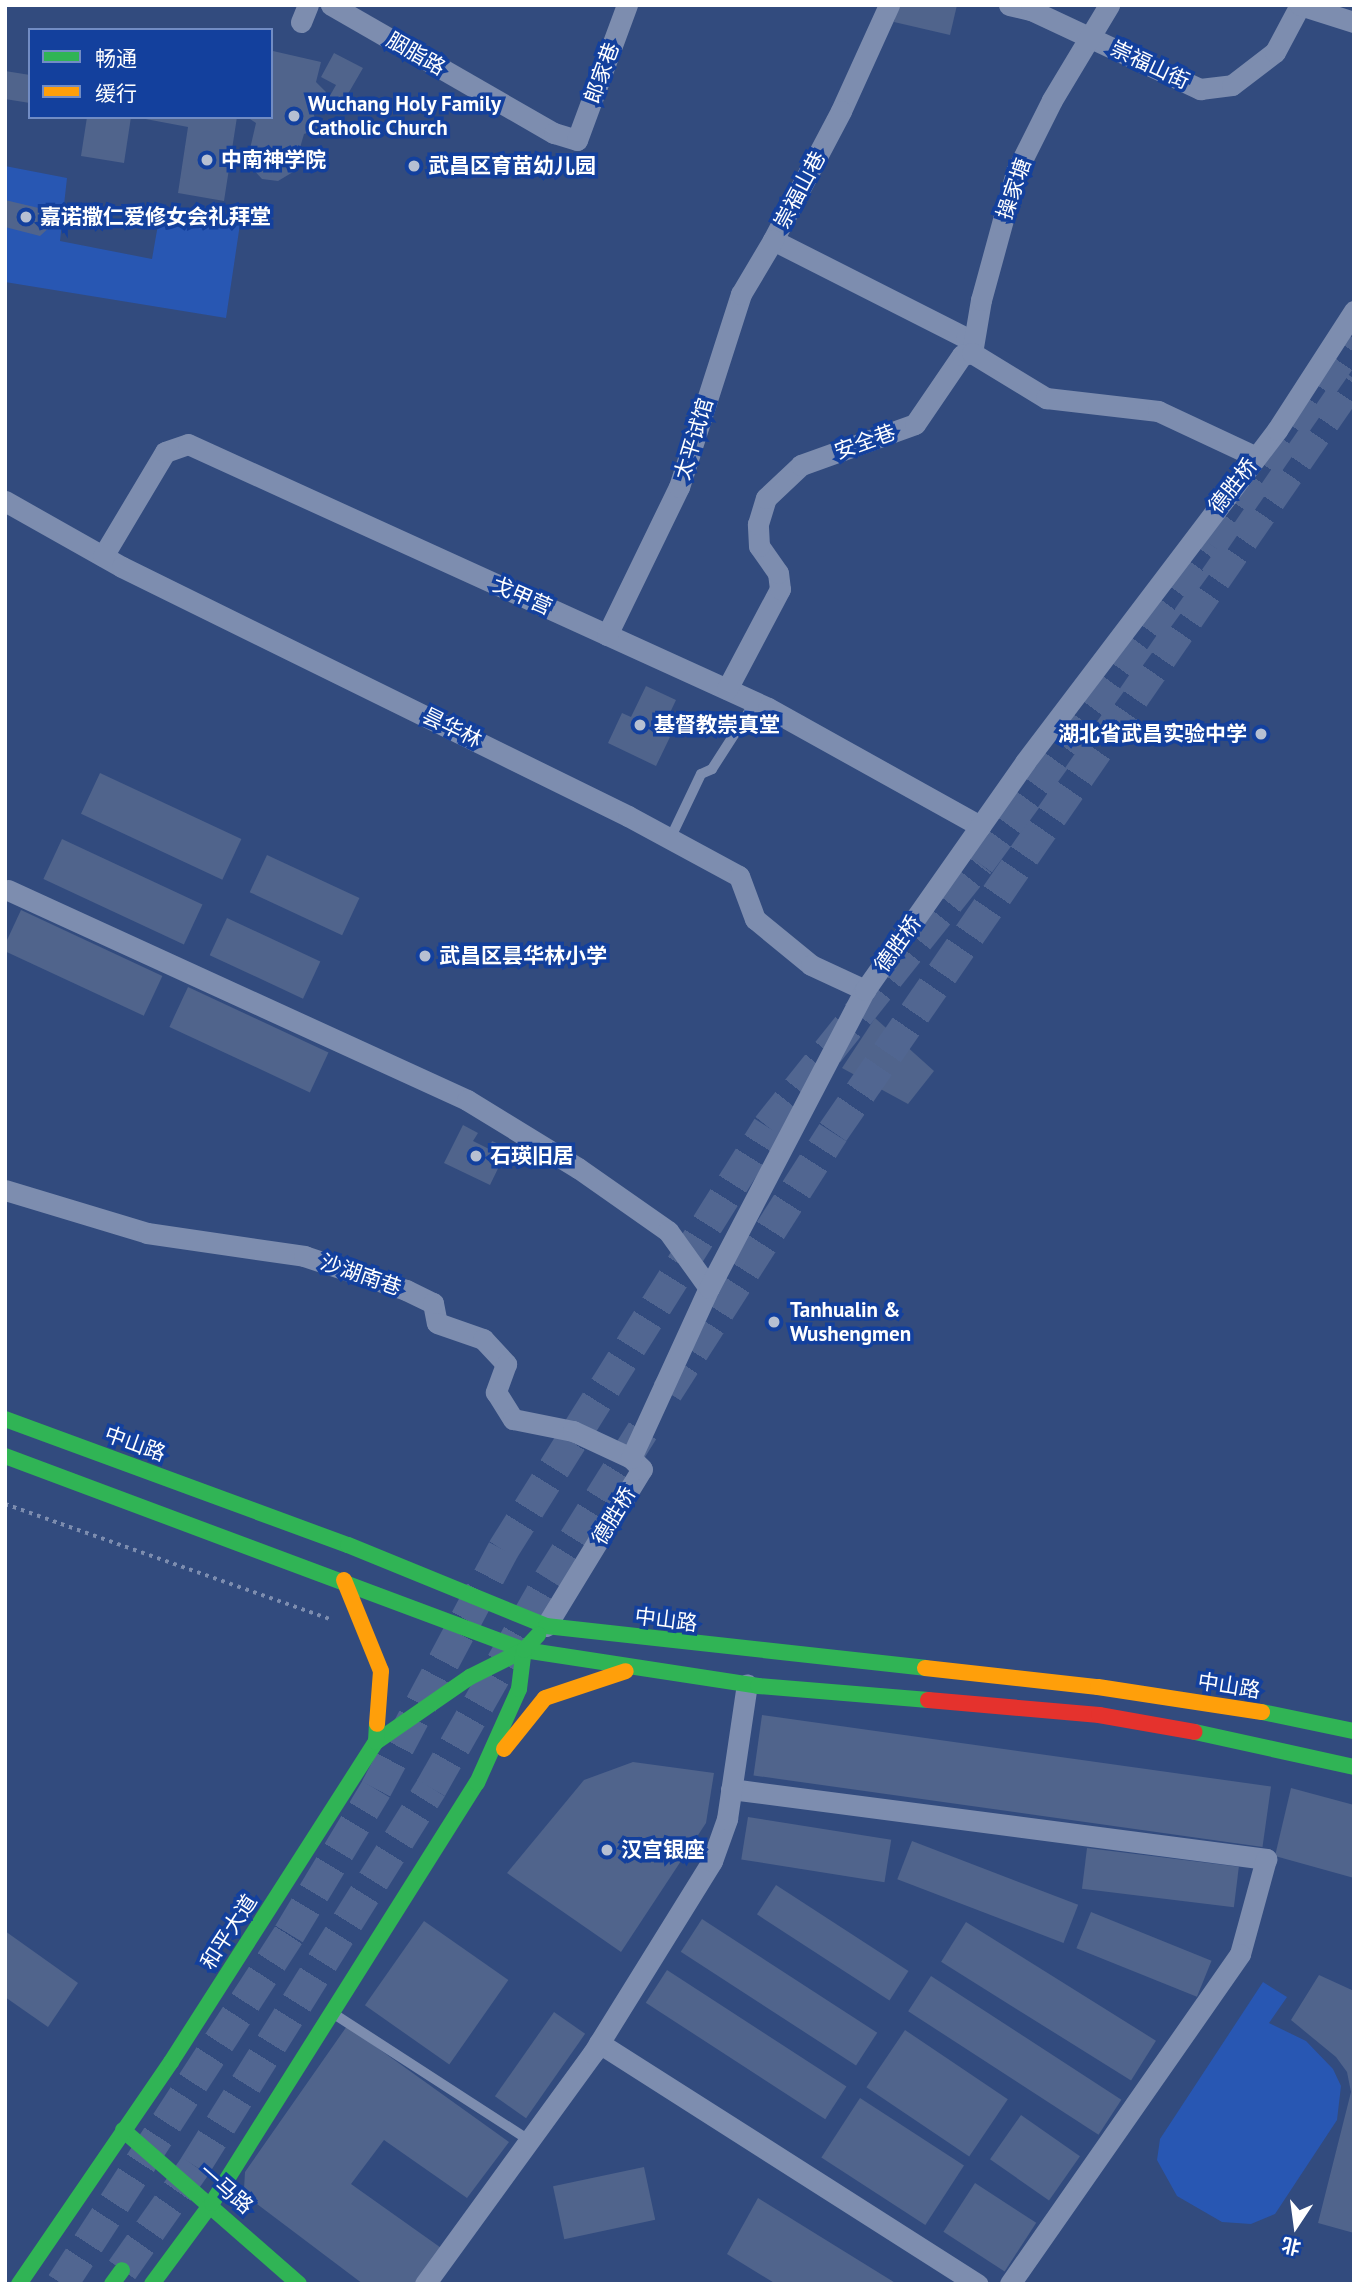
<!DOCTYPE html>
<html>
<head>
<meta charset="utf-8">
<style>
  body { margin:0 }
  #map { position:relative; width:1359px; height:2289px; overflow:hidden; background:#324b7e; font-family:"PT Sans","Noto Sans SC",sans-serif }
  div>[style] { position:absolute }
  [style*='--x'] { left:calc(var(--x)*1px); top:calc(var(--y)*1px); width:calc(var(--w)*1px); rotate:calc(var(--a)*1deg) }
  .green>* { inset:0; background:#2857b3 }
  .building>* { inset:0; background:#50648c; transform-origin:0 0 }
  .primary-tunnel>* { height:32px; margin-top:-16px; transform-origin:0; background:repeating-linear-gradient(90deg,#516691 0 32px,transparent 0 48px) }
  .path>* { height:3.5px; margin-top:-1.75px; transform-origin:0; background:repeating-linear-gradient(90deg,#7d8daf 0 3.5px,transparent 0 8.5px) }
  .lane>* { height:10px; margin:-5px; padding:0 5px; transform-origin:5px; border-radius:5px; background:#7d8daf }
  .street>* { height:21px; margin:-10.5px; padding:0 10.5px; transform-origin:10.5px; border-radius:10.5px; background:#7d8daf }
  .fast>* { height:16px; margin:-8px; padding:0 8px; transform-origin:8px; border-radius:8px; background:#30b455 }
  .slow>* { height:16px; margin:-8px; padding:0 8px; transform-origin:8px; border-radius:8px; background:#ff9f0a }
  .jam>* { height:16px; margin:-8px; padding:0 8px; transform-origin:8px; border-radius:8px; background:#e5322d }
  .dots>* { width:19px; height:19px; translate:-50% -50%; box-sizing:border-box; border:4px solid #13409d; border-radius:50% }
  span { translate:-50% -50%; white-space:nowrap; text-align:center; line-height:1.15; -webkit-text-stroke:7px #13409d; paint-order:stroke }
  .street-label { font-size:21px; color:#fff }
  .poi-label { font-size:21px; color:#fff; font-weight:700 }
  .left { translate:0 -50%; text-align:left }
  .right { translate:-100% -50%; text-align:right }
  .frame { position:absolute; inset:0; border:7px solid #fff; pointer-events:none }
  .legend { position:absolute; left:28px; top:28px; width:245px; height:91px; box-sizing:border-box; background:#13409d; border:2px solid #718cc4; margin:0; padding:9px 12px; list-style:none; font-size:21px; color:#fff }
  .legend li { display:flex; align-items:center; gap:14px; height:35px }
  .legend b { width:35px; border:2px solid #718cc4 }
  .north { position:absolute; left:1261px; top:2191px; width:70px; height:70px; -webkit-text-stroke:5px #13409d; paint-order:stroke; rotate:193deg; font-size:19px; font-weight:700; line-height:28px; text-align:center; color:#fff }
  .north::after { content:''; display:block; margin:auto; width:24px; height:32px; background:#fff; clip-path:polygon(50% 0,100% 100%,50% 72%,0 100%) }
</style>
</head>
<body>
<div id="map">
  <div class="green">
    <div style="clip-path:polygon(5px 166px,67px 178px,60px 241px,152px 259px,160px 213px,240px 224px,226px 318px,5px 282px)"></div>
    <div style="clip-path:polygon(1263px 1982px,1287px 1997px,1269px 2023px,1306px 2041px,1333px 2069px,1341px 2086px,1337px 2120px,1275px 2214px,1251px 2224px,1222px 2222px,1177px 2196px,1157px 2160px,1160px 2139px)"></div>
  </div>
  <div class="building">
    <div style="clip-path:polygon(898px 5px,957px 5px,950px 35px,894px 22px)"></div>
    <div style="clip-path:polygon(273px 51px,321px 62px,316px 82px,326px 92px,319px 104px,311px 105px,318px 129px,304px 134px,293px 172px,278px 181px,262px 179px,252px 168px,249px 153px,256px 123px,247px 117px,271px 117px)"></div>
    <div style="clip-path:polygon(334px 53px,363px 68px,341px 106px,328px 99px,336px 85px,321px 77px)"></div>
    <div style="clip-path:polygon(5px 71px,30px 75px,30px 103px,5px 99px)"></div>
    <div style="clip-path:polygon(87px 117px,131px 117px,124px 163px,81px 156px)"></div>
    <div style="clip-path:polygon(135px 117px,237px 117px,224px 201px,178px 193px,188px 127px)"></div>
    <div style="clip-path:polygon(5px 200px,47px 210px,51px 226px,40px 236px,5px 227px)"></div>
    <div style="clip-path:polygon(646px 686px,676px 700px,661px 732px,670px 737px,656px 766px,608px 743px,622px 713px,631px 717px)"></div>
    <div style="left:100px;top:773px;width:156px;height:45px;rotate:25deg"></div>
    <div style="left:62px;top:839px;width:155px;height:44px;rotate:25deg"></div>
    <div style="left:267px;top:855px;width:102px;height:41px;rotate:25deg"></div>
    <div style="left:21px;top:910px;width:156px;height:44px;rotate:25deg"></div>
    <div style="left:227px;top:918px;width:103px;height:41px;rotate:25deg"></div>
    <div style="left:188px;top:987px;width:155px;height:44px;rotate:25deg"></div>
    <div style="clip-path:polygon(875px 1018px,934px 1071px,908px 1104px,842px 1068px)"></div>
    <div style="clip-path:polygon(463px 1125px,478px 1133px,473px 1141px,489px 1149px,492px 1141px,508px 1148px,490px 1185px,444px 1163px)"></div>
    <div style="left:762px;top:1715px;width:514px;height:61px;rotate:8deg"></div>
    <div style="clip-path:polygon(633px 1762px,714px 1773px,706px 1823px,621px 1952px,507px 1873px,584px 1780px)"></div>
    <div style="clip-path:polygon(1291px 1788px,1354px 1805px,1354px 1878px,1275px 1856px)"></div>
    <div style="left:748px;top:1817px;width:145px;height:43px;rotate:9deg"></div>
    <div style="left:912px;top:1841px;width:178px;height:41px;rotate:21deg"></div>
    <div style="left:1087px;top:1848px;width:153px;height:41px;rotate:7deg"></div>
    <div style="left:776px;top:1885px;width:158px;height:35px;rotate:33deg"></div>
    <div style="left:1091px;top:1912px;width:130px;height:39px;rotate:22deg"></div>
    <div style="left:702px;top:1919px;width:209px;height:39px;rotate:33deg"></div>
    <div style="left:424px;top:1921px;width:103px;height:103px;rotate:35deg"></div>
    <div style="left:966px;top:1922px;width:224px;height:47px;rotate:32deg"></div>
    <div style="clip-path:polygon(5px 1931px,78px 1983px,48px 2027px,5px 1997px)"></div>
    <div style="left:667px;top:1970px;width:214px;height:39px;rotate:33deg"></div>
    <div style="clip-path:polygon(1319px 1975px,1354px 1991px,1354px 2233px,1318px 2223px,1351px 2092px,1347px 2072px,1336px 2057px,1291px 2020px)"></div>
    <div style="left:931px;top:1976px;width:227px;height:42px;rotate:33deg"></div>
    <div style="left:554px;top:2012px;width:38px;height:103px;rotate:35deg"></div>
    <div style="clip-path:polygon(347px 2026px,509px 2142px,467px 2198px,384px 2140px,351px 2184px,444px 2250px,421px 2284px,363px 2284px,253px 2201px,244px 2189px,245px 2172px)"></div>
    <div style="left:905px;top:2030px;width:124px;height:69px;rotate:34deg"></div>
    <div style="left:860px;top:2098px;width:124px;height:71px;rotate:33deg"></div>
    <div style="left:1021px;top:2115px;width:72px;height:54px;rotate:35deg"></div>
    <div style="left:644px;top:2167px;width:54px;height:93px;rotate:78deg"></div>
    <div style="left:975px;top:2183px;width:73px;height:58px;rotate:33deg"></div>
    <div style="clip-path:polygon(758px 2198px,897px 2284px,776px 2284px,727px 2254px)"></div>
  </div>
  <div class="primary-tunnel">
    <div style="--x:667;--y:1392;--w:308;--a:-57.4"></div>
    <div style="--x:833;--y:1132;--w:916;--a:-55.36"></div>
    <div style="--x:122;--y:2270;--w:127;--a:-54.9"></div>
    <div style="--x:195;--y:2166;--w:446;--a:-58"></div>
    <div style="--x:431;--y:1788;--w:239;--a:-60.4"></div>
    <div style="--x:549;--y:1580;--w:177;--a:-57.9"></div>
    <div style="--x:62;--y:2284;--w:417;--a:-57"></div>
    <div style="--x:289;--y:1934;--w:169;--a:-59"></div>
    <div style="--x:376;--y:1789;--w:271;--a:-62"></div>
    <div style="--x:503;--y:1550;--w:499;--a:-57.9"></div>
    <div style="--x:768;--y:1127;--w:338;--a:-51.4"></div>
    <div style="--x:979;--y:863;--w:394;--a:-53.9"></div>
    <div style="--x:1211;--y:545;--w:251;--a:-55.2"></div>
  </div>
  <div class="path">
    <div style="--x:5;--y:1504;--w:348;--a:19.5"></div>
  </div>
  <div class="lane">
    <div style="--x:670;--y:839;--w:72;--a:-64.5"></div>
    <div style="--x:701;--y:774;--w:12;--a:-24"></div>
    <div style="--x:712;--y:769;--w:80;--a:-57.3"></div>
    <div style="--x:334;--y:2014;--w:236;--a:32.9"></div>
  </div>
  <div class="street">
    <div style="--x:331;--y:5;--w:257;--a:29.9"></div>
    <div style="--x:554;--y:133;--w:24;--a:17"></div>
    <div style="--x:577;--y:140;--w:144;--a:-69.7"></div>
    <div style="--x:889;--y:5;--w:116;--a:114.4"></div>
    <div style="--x:841;--y:111;--w:146;--a:117.8"></div>
    <div style="--x:773;--y:240;--w:216;--a:26.9"></div>
    <div style="--x:966;--y:338;--w:16;--a:68"></div>
    <div style="--x:1009;--y:5;--w:23;--a:13"></div>
    <div style="--x:1031;--y:10;--w:187;--a:25.1"></div>
    <div style="--x:1200;--y:89;--w:32;--a:-7"></div>
    <div style="--x:1232;--y:85;--w:54;--a:-37.5"></div>
    <div style="--x:1275;--y:52;--w:53;--a:-62"></div>
    <div style="--x:1300;--y:5;--w:57;--a:17.5"></div>
    <div style="--x:301;--y:22;--w:18;--a:-68"></div>
    <div style="--x:972;--y:353;--w:54;--a:-80.4"></div>
    <div style="--x:981;--y:300;--w:133;--a:-74.7"></div>
    <div style="--x:1016;--y:172;--w:80;--a:-63.4"></div>
    <div style="--x:1052;--y:100;--w:111;--a:-59"></div>
    <div style="--x:5;--y:501;--w:134;--a:29.4"></div>
    <div style="--x:122;--y:567;--w:564;--a:26.2"></div>
    <div style="--x:628;--y:816;--w:126;--a:28.4"></div>
    <div style="--x:739;--y:876;--w:46;--a:69.6"></div>
    <div style="--x:755;--y:919;--w:72;--a:39.4"></div>
    <div style="--x:811;--y:965;--w:60;--a:24.8"></div>
    <div style="--x:103;--y:556;--w:121;--a:-59.2"></div>
    <div style="--x:165;--y:452;--w:24;--a:-19"></div>
    <div style="--x:188;--y:444;--w:637;--a:24.47"></div>
    <div style="--x:768;--y:708;--w:243;--a:29.1"></div>
    <div style="--x:607;--y:635;--w:165;--a:-64.1"></div>
    <div style="--x:679;--y:487;--w:203;--a:-72.2"></div>
    <div style="--x:741;--y:294;--w:63;--a:-59.3"></div>
    <div style="--x:727;--y:689;--w:113;--a:-62.1"></div>
    <div style="--x:780;--y:589;--w:16;--a:-97"></div>
    <div style="--x:778;--y:573;--w:33;--a:-125"></div>
    <div style="--x:759;--y:546;--w:22;--a:-93"></div>
    <div style="--x:758;--y:524;--w:27;--a:-73"></div>
    <div style="--x:766;--y:498;--w:48;--a:-43.3"></div>
    <div style="--x:801;--y:465;--w:121;--a:-19.8"></div>
    <div style="--x:915;--y:424;--w:83;--a:-55.7"></div>
    <div style="--x:962;--y:355;--w:10;--a:-11"></div>
    <div style="--x:972;--y:353;--w:87;--a:31.3"></div>
    <div style="--x:1046;--y:398;--w:113;--a:6.6"></div>
    <div style="--x:1158;--y:411;--w:108;--a:25.1"></div>
    <div style="--x:8;--y:890;--w:505;--a:24.58"></div>
    <div style="--x:467;--y:1100;--w:130;--a:31.5"></div>
    <div style="--x:578;--y:1168;--w:110;--a:35"></div>
    <div style="--x:668;--y:1231;--w:70;--a:54.3"></div>
    <div style="--x:5;--y:1190;--w:148;--a:16.8"></div>
    <div style="--x:147;--y:1233;--w:159;--a:8.3"></div>
    <div style="--x:304;--y:1256;--w:108;--a:18.4"></div>
    <div style="--x:406;--y:1290;--w:30;--a:26"></div>
    <div style="--x:433;--y:1303;--w:20;--a:79"></div>
    <div style="--x:437;--y:1323;--w:49;--a:19.2"></div>
    <div style="--x:483;--y:1339;--w:34;--a:47"></div>
    <div style="--x:506;--y:1364;--w:30;--a:110"></div>
    <div style="--x:496;--y:1392;--w:32;--a:58"></div>
    <div style="--x:513;--y:1419;--w:61;--a:11.3"></div>
    <div style="--x:573;--y:1431;--w:64;--a:25"></div>
    <div style="--x:546;--y:1626;--w:184;--a:-58.6"></div>
    <div style="--x:642;--y:1469;--w:16;--a:-135"></div>
    <div style="--x:631;--y:1458;--w:187;--a:-65.4"></div>
    <div style="--x:709;--y:1288;--w:336;--a:-62.4"></div>
    <div style="--x:865;--y:990;--w:279;--a:-54.9"></div>
    <div style="--x:1025;--y:762;--w:417;--a:-52.8"></div>
    <div style="--x:1277;--y:430;--w:142;--a:-57.1"></div>
    <div style="--x:731;--y:1789;--w:540;--a:7.45"></div>
    <div style="--x:1266;--y:1859;--w:98;--a:105.3"></div>
    <div style="--x:1240;--y:1954;--w:402;--a:124.9"></div>
    <div style="--x:599;--y:2043;--w:449;--a:32.5"></div>
    <div style="--x:425;--y:2284;--w:286;--a:-54"></div>
    <div style="--x:593;--y:2053;--w:226;--a:-58.2"></div>
    <div style="--x:712;--y:1861;--w:45;--a:-70.3"></div>
    <div style="--x:727;--y:1819;--w:136;--a:-81.6"></div>
  </div>
  <div class="fast">
    <div style="--x:5;--y:1419;--w:365;--a:20.2"></div>
    <div style="--x:348;--y:1545;--w:214;--a:22.2"></div>
    <div style="--x:546;--y:1626;--w:381;--a:6.3"></div>
    <div style="--x:5;--y:1456;--w:554;--a:20.5"></div>
    <div style="--x:524;--y:1650;--w:237;--a:8.7"></div>
    <div style="--x:758;--y:1686;--w:171;--a:4.7"></div>
    <div style="--x:1262;--y:1712;--w:94;--a:11.7"></div>
    <div style="--x:1195;--y:1732;--w:163;--a:12.4"></div>
    <div style="--x:376;--y:1742;--w:114;--a:-34.7"></div>
    <div style="--x:470;--y:1677;--w:60;--a:-26.6"></div>
    <div style="--x:123;--y:2130;--w:234;--a:41.2"></div>
    <div style="--x:19;--y:2284;--w:269;--a:-55.6"></div>
    <div style="--x:171;--y:2062;--w:380;--a:-57.4"></div>
    <div style="--x:376;--y:1742;--w:18;--a:-87"></div>
    <div style="--x:112;--y:2284;--w:17;--a:-54"></div>
    <div style="--x:152;--y:2284;--w:101;--a:-53.5"></div>
    <div style="--x:212;--y:2203;--w:497;--a:-57.8"></div>
    <div style="--x:477;--y:1783;--w:103;--a:-65.9"></div>
    <div style="--x:519;--y:1689;--w:39;--a:-83"></div>
    <div style="--x:524;--y:1650;--w:21;--a:-47"></div>
  </div>
  <div class="slow">
    <div style="--x:344;--y:1580;--w:98;--a:67.9"></div>
    <div style="--x:381;--y:1671;--w:53;--a:94.3"></div>
    <div style="--x:925;--y:1668;--w:174;--a:6.3"></div>
    <div style="--x:1098;--y:1687;--w:166;--a:8.7"></div>
    <div style="--x:504;--y:1749;--w:65;--a:-51.2"></div>
    <div style="--x:545;--y:1698;--w:85;--a:-18.4"></div>
  </div>
  <div class="jam">
    <div style="--x:928;--y:1700;--w:172;--a:5"></div>
    <div style="--x:1099;--y:1715;--w:97;--a:10"></div>
  </div>
  <div class="dots">
    <div style="left:294px;top:116px;background:#b7c0d2"></div>
    <div style="left:207px;top:160px;background:#b7c0d2"></div>
    <div style="left:414px;top:166px;background:#b7c0d2"></div>
    <div style="left:26px;top:217px;background:#b7c0d2"></div>
    <div style="left:640px;top:725px;background:#b7c0d2"></div>
    <div style="left:1261px;top:734px;background:#b7c0d2"></div>
    <div style="left:425px;top:956px;background:#b7c0d2"></div>
    <div style="left:476px;top:1156px;background:#b7c0d2"></div>
    <div style="left:774px;top:1322px;background:#b7c0d2"></div>
    <div style="left:607px;top:1850px;background:#b7c0d2"></div>
  </div>
  <div class="street-label">
    <span style="left:416px;top:54px;rotate:30deg">胭脂路</span>
    <span style="left:1150px;top:65px;rotate:25deg">崇福山街</span>
    <span style="left:602px;top:73px;rotate:-70deg">郎家巷</span>
    <span style="left:1014px;top:189px;rotate:-71deg">操家塘</span>
    <span style="left:800px;top:190px;rotate:-62deg">崇福山巷</span>
    <span style="left:694px;top:439px;rotate:-73deg">太平试馆</span>
    <span style="left:865px;top:442px;rotate:-20deg">安全巷</span>
    <span style="left:1233px;top:486px;rotate:-52deg">德胜桥</span>
    <span style="left:522px;top:596px;rotate:24deg">戈甲营</span>
    <span style="left:452px;top:728px;rotate:26deg">昙华林</span>
    <span style="left:898px;top:944px;rotate:-55deg">德胜桥</span>
    <span style="left:361px;top:1275px;rotate:19deg">沙湖南巷</span>
    <span style="left:135px;top:1444px;rotate:20deg">中山路</span>
    <span style="left:614px;top:1516px;rotate:-59deg">德胜桥</span>
    <span style="left:666px;top:1620px;rotate:7deg">中山路</span>
    <span style="left:1229px;top:1686px;rotate:9deg">中山路</span>
    <span style="left:229px;top:1932px;rotate:-57deg">和平大道</span>
    <span style="left:226px;top:2189px;rotate:41deg">一马路</span>
  </div>
  <div class="poi-label">
    <span class="left" style="left:308px;top:116px">Wuchang Holy Family<br>Catholic Church</span>
    <span class="left" style="left:221px;top:160px">中南神学院</span>
    <span class="left" style="left:428px;top:166px">武昌区育苗幼儿园</span>
    <span class="left" style="left:40px;top:217px">嘉诺撒仁爱修女会礼拜堂</span>
    <span class="left" style="left:654px;top:725px">基督教崇真堂</span>
    <span class="right" style="left:1247px;top:734px">湖北省武昌实验中学</span>
    <span class="left" style="left:439px;top:956px">武昌区昙华林小学</span>
    <span class="left" style="left:490px;top:1156px">石瑛旧居</span>
    <span class="left" style="left:790px;top:1322px">Tanhualin &amp;<br>Wushengmen</span>
    <span class="left" style="left:621px;top:1850px">汉宫银座</span>
  </div>
  <div class="frame"></div>
  <ul class="legend">
  <li><b style="height:9px;background:#30b455"></b>畅通</li>
  <li><b style="height:9px;background:#ff9f0a"></b>缓行</li>
  </ul>
  <div class="north">北</div>
</div>
</body>
</html>
